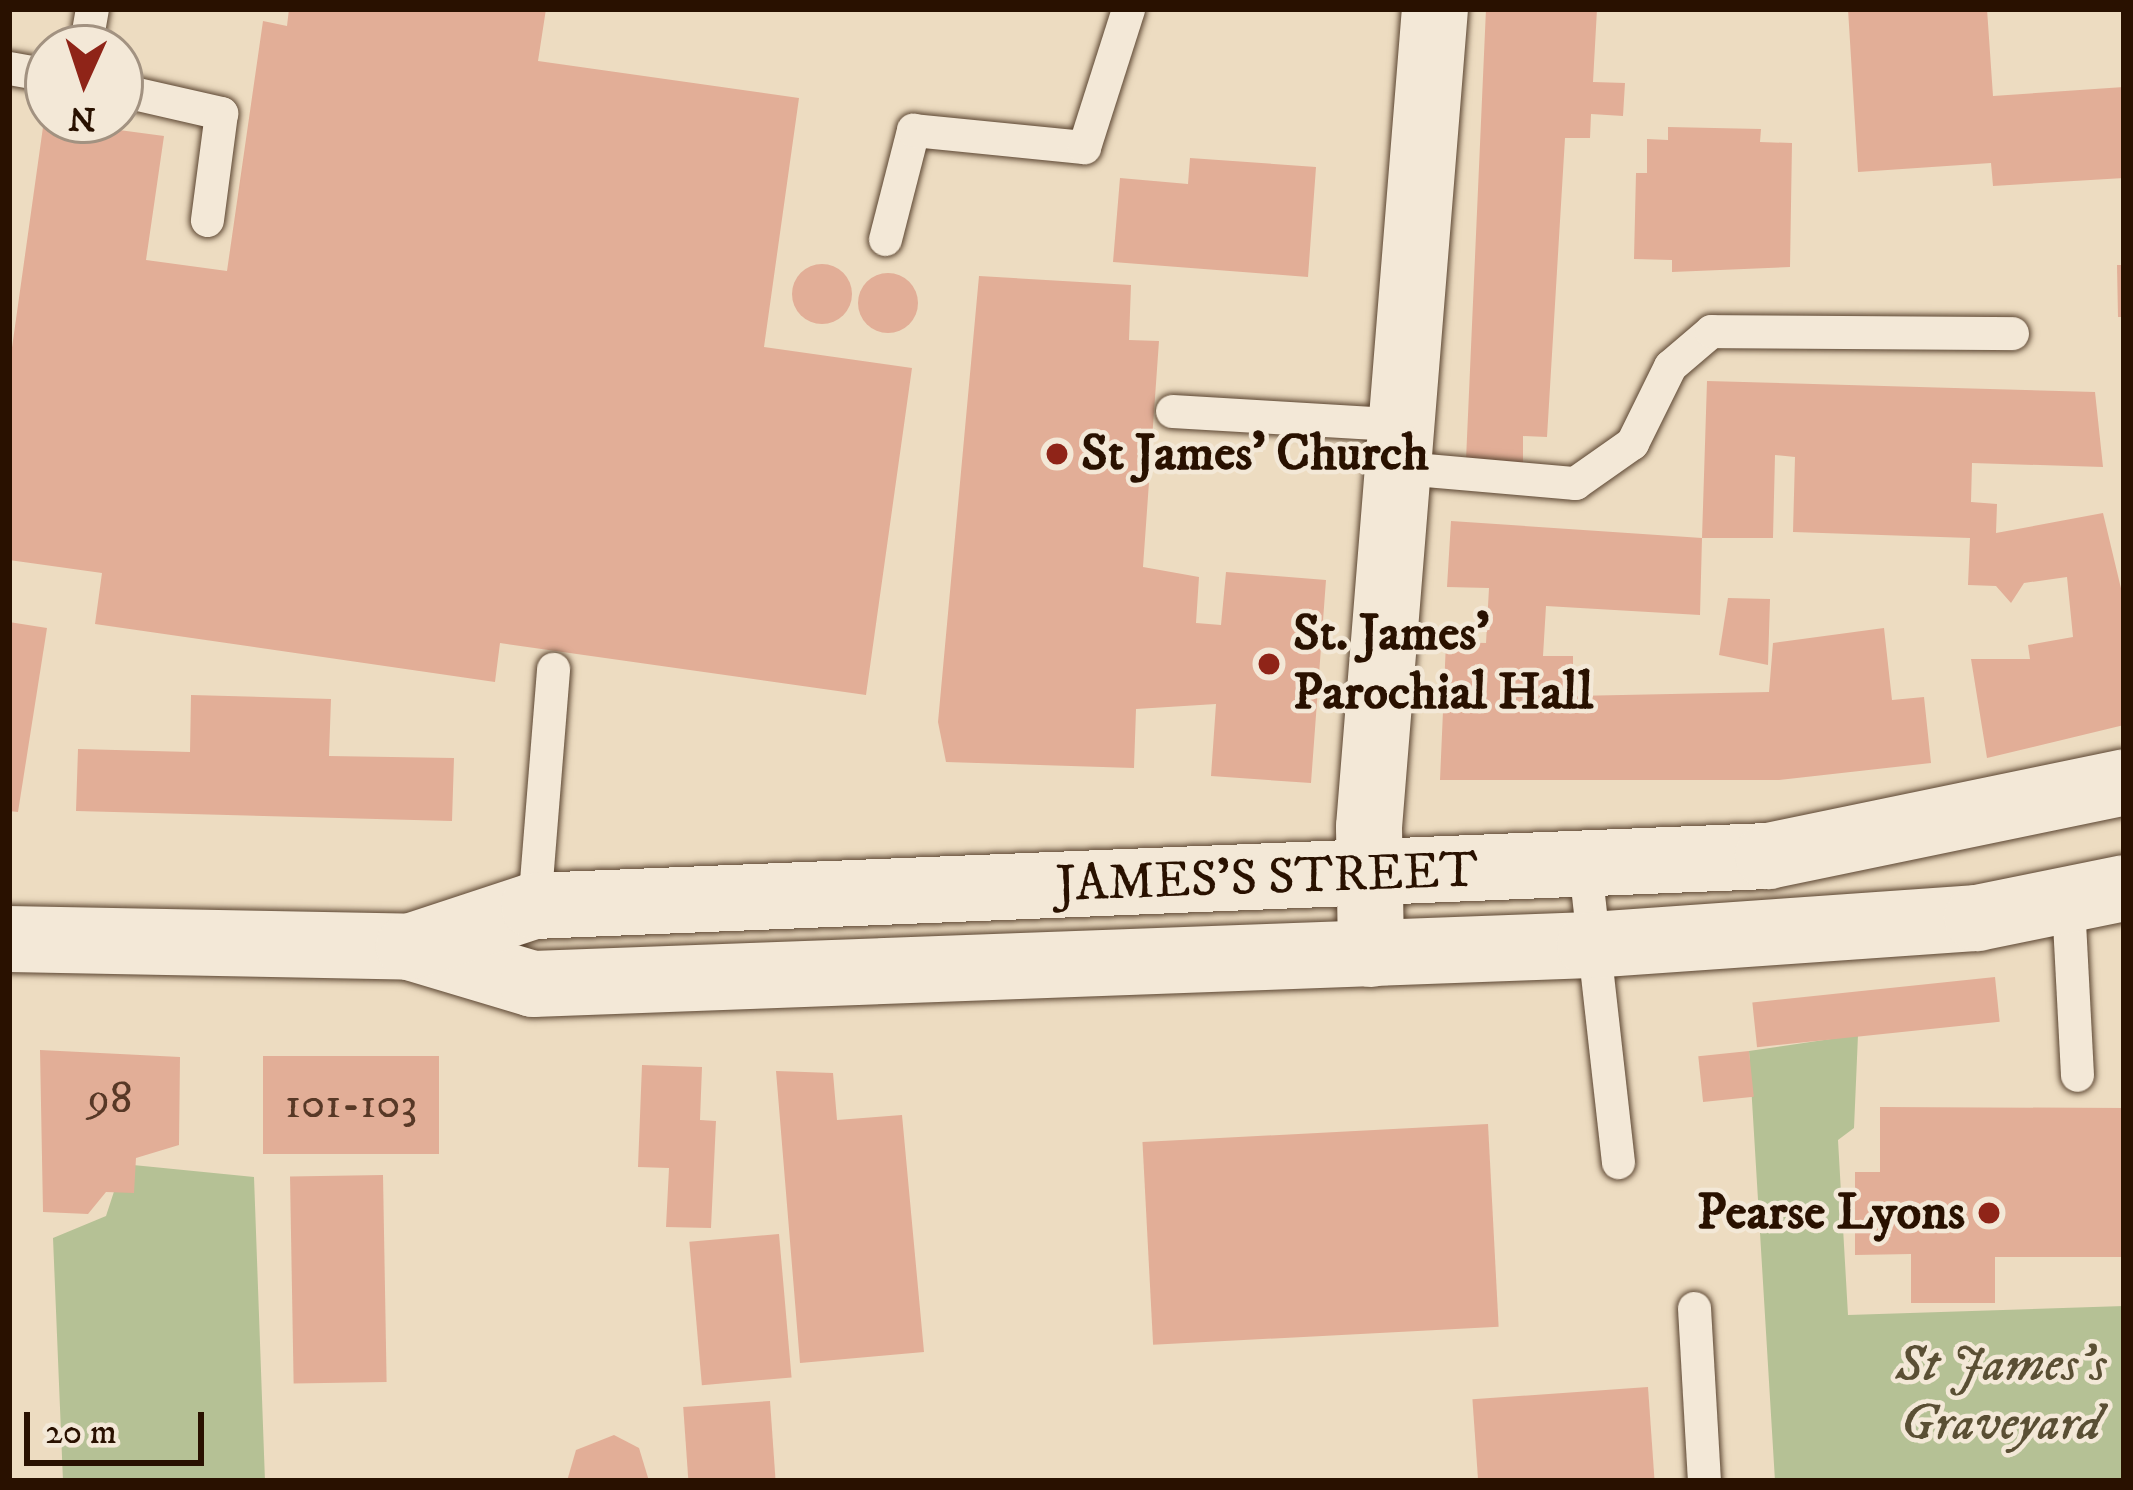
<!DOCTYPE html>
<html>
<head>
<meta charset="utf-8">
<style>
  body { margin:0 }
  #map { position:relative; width:2133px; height:1490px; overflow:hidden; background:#eddcc1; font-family:"IM FELL DW Pica",serif }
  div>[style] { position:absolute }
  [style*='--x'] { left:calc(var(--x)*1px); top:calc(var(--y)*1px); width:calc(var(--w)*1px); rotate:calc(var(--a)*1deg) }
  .green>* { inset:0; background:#b5c195 }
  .building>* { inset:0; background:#e2ae97; transform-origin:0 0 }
  .round { border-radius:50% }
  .roads { filter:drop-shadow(0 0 3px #5a4430) drop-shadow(0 0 3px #5a4430) }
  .lane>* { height:33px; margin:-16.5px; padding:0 16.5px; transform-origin:16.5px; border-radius:16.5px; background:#f3e8d7 }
  .street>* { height:66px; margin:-33px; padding:0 33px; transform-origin:33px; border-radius:33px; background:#f3e8d7 }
  .secondary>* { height:66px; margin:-33px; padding:0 33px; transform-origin:33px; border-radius:33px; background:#f3e8d7 }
  .dots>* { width:33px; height:33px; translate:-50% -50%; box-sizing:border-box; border:6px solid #f3e8d7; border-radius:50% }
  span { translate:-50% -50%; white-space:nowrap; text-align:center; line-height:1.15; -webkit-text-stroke:9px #f3e8d7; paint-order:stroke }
  .number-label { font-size:45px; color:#573826 }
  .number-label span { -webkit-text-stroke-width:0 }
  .poi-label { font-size:51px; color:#291100; font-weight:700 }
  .left { translate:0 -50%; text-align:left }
  .right { translate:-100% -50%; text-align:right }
  .street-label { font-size:51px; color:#291100 }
  .park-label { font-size:51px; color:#5a4f34; font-style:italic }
  .frame { position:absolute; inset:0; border:12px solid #291100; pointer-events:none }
  .north { position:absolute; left:24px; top:24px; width:120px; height:120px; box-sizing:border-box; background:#f3e8d7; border:3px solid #a29281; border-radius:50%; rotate:183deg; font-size:33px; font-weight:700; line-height:48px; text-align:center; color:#291100 }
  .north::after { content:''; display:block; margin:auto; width:42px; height:54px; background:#8f2418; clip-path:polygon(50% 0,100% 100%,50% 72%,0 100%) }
  .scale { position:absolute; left:24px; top:1412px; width:180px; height:54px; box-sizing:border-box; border:6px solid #291100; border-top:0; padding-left:15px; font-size:36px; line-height:42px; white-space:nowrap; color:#291100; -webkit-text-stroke:9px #f3e8d7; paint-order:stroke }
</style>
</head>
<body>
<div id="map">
  <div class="green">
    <div style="clip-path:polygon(1858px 1035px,1854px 1128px,1838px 1140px,1848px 1315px,2124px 1306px,2124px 1481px,1775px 1481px,1749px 1051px)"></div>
    <div style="clip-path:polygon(123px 1164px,254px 1177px,265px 1481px,63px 1481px,53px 1238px,106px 1216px)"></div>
  </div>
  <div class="building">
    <div style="clip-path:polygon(289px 9px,546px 9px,538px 61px,799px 98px,764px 347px,912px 368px,866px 695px,500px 643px,495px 682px,95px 624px,102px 573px,9px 560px,9px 369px,44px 120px,164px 136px,146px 260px,227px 271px,263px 21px,287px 26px)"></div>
    <div style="clip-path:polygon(1486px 9px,1597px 9px,1593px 82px,1625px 83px,1623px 116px,1591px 114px,1590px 138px,1565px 138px,1547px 437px,1523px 436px,1523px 465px,1466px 460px)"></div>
    <div style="clip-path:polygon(1848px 9px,1987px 9px,1993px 96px,2124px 87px,2124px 178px,1993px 186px,1991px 163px,1858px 172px)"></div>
    <div style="clip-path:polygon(1668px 127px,1761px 129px,1760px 142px,1792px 143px,1790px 267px,1672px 272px,1672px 260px,1634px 259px,1636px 173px,1647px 173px,1647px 139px,1668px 140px)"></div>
    <div style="clip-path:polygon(1190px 158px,1316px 167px,1308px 277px,1113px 262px,1120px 178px,1188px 184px)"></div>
    <div class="round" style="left:792px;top:264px;width:60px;height:60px"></div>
    <div style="clip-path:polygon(2117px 265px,2124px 265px,2124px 317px,2118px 317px)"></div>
    <div class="round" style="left:858px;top:273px;width:60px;height:60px"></div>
    <div style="clip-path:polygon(979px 276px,1131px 285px,1129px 340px,1159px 341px,1143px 567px,1199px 577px,1196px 623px,1221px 625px,1226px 572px,1326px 580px,1311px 783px,1211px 776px,1216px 704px,1136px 709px,1134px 768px,946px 762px,938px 722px)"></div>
    <div style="clip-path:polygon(1707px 381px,2095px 392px,2103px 467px,1972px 463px,1971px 502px,1997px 504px,1996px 533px,2103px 513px,2124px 601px,2124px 725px,1987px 758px,1971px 659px,2030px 659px,2028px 645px,2073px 637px,2067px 577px,2024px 583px,2011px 603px,1996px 586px,1968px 585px,1970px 538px,1793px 532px,1795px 457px,1775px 455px,1773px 538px,1702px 538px)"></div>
    <div style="clip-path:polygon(1451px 521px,1702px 538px,1700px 615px,1546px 606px,1543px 656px,1573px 656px,1573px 696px,1769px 692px,1773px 643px,1884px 628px,1892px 700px,1924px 697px,1931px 763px,1779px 780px,1440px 780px,1446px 642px,1486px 643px,1489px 588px,1447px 587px)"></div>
    <div style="clip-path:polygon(1728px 598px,1770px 599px,1768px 665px,1719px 655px)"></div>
    <div style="clip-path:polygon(9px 622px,47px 628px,18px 812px,9px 811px)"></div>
    <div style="clip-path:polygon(191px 695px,331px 699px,329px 756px,454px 758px,452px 821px,76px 811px,78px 749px,190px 752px)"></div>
    <div style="left:1995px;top:977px;width:45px;height:244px;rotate:84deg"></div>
    <div style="clip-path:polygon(40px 1050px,180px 1057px,179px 1145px,136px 1158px,134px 1193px,106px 1192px,88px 1214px,43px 1212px)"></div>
    <div style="left:1749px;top:1051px;width:46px;height:51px;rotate:84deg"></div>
    <div style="left:263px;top:1056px;width:176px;height:98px"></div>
    <div style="clip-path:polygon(642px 1065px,702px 1067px,700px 1120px,716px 1121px,711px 1228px,666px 1227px,669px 1168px,638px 1167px)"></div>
    <div style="clip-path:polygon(776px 1071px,833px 1073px,837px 1120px,902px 1115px,924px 1352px,800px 1363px)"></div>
    <div style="clip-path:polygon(1880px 1107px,2124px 1108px,2124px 1257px,1995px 1257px,1995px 1303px,1911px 1303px,1911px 1254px,1855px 1255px,1855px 1172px,1880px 1172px)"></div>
    <div style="left:1488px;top:1124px;width:203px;height:346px;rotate:87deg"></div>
    <div style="left:383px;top:1175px;width:207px;height:93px;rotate:89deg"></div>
    <div style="left:779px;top:1234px;width:144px;height:90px;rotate:85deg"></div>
    <div style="left:1648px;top:1387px;width:94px;height:176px;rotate:86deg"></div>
    <div style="left:770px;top:1401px;width:80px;height:87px;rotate:86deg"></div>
    <div style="clip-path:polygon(614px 1435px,639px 1448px,649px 1481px,567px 1481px,576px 1450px)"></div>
  </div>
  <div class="roads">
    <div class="lane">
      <div style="--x:85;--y:48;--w:40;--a:-80"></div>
      <div style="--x:9;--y:68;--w:40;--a:10"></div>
      <div style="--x:120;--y:90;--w:104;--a:12.8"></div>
      <div style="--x:221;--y:113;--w:108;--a:97.5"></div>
      <div style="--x:885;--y:239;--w:113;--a:-75.6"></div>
      <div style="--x:913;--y:130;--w:172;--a:5.7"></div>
      <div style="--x:1084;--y:147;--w:145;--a:-72.3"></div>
      <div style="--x:1172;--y:411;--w:234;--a:3.4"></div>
      <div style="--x:1403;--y:468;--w:173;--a:5"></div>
      <div style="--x:1575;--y:483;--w:70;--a:-35.1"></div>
      <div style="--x:1632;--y:443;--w:86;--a:-63.7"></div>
      <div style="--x:1670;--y:366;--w:54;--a:-40.5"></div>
      <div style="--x:1711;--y:331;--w:301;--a:0.4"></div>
      <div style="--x:1585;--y:868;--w:296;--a:83.6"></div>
      <div style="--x:2068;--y:903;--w:172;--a:87"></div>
      <div style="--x:534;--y:906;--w:238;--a:-85.4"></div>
      <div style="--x:1694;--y:1308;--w:173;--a:86.7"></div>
    </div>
    <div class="street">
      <div style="--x:1371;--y:954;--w:127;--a:-90.9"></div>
      <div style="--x:1369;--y:827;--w:821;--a:-85.39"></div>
    </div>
    <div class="secondary">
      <div style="--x:9;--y:939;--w:400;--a:1.1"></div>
      <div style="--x:409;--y:947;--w:129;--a:16.6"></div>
      <div style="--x:533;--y:984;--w:1058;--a:-2.11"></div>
      <div style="--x:1590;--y:945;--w:388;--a:-4"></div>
      <div style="--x:1977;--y:918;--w:150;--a:-11.5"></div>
      <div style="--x:409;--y:947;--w:132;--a:-18.2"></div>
      <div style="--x:534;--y:906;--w:1235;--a:-2.32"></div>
      <div style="--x:1768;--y:856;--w:364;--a:-11.7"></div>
    </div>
  </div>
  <div class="dots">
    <div style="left:1057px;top:454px;background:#8f2418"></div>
    <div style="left:1269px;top:664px;background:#8f2418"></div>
    <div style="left:1989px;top:1213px;background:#8f2418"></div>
  </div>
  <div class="number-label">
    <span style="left:110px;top:1100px">98</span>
    <span style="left:351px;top:1105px">101-103</span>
  </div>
  <div class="poi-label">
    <span class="left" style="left:1081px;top:454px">St James' Church</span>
    <span class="left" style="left:1293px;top:664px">St. James'<br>Parochial Hall</span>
    <span class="right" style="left:1965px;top:1213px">Pearse Lyons</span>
  </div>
  <div class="street-label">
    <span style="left:1267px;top:878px;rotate:-2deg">JAMES'S STREET</span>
  </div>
  <div class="park-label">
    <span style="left:2001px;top:1395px">St James's<br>Graveyard</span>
  </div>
  <div class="frame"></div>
  <div class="north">N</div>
  <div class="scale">20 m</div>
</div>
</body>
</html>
